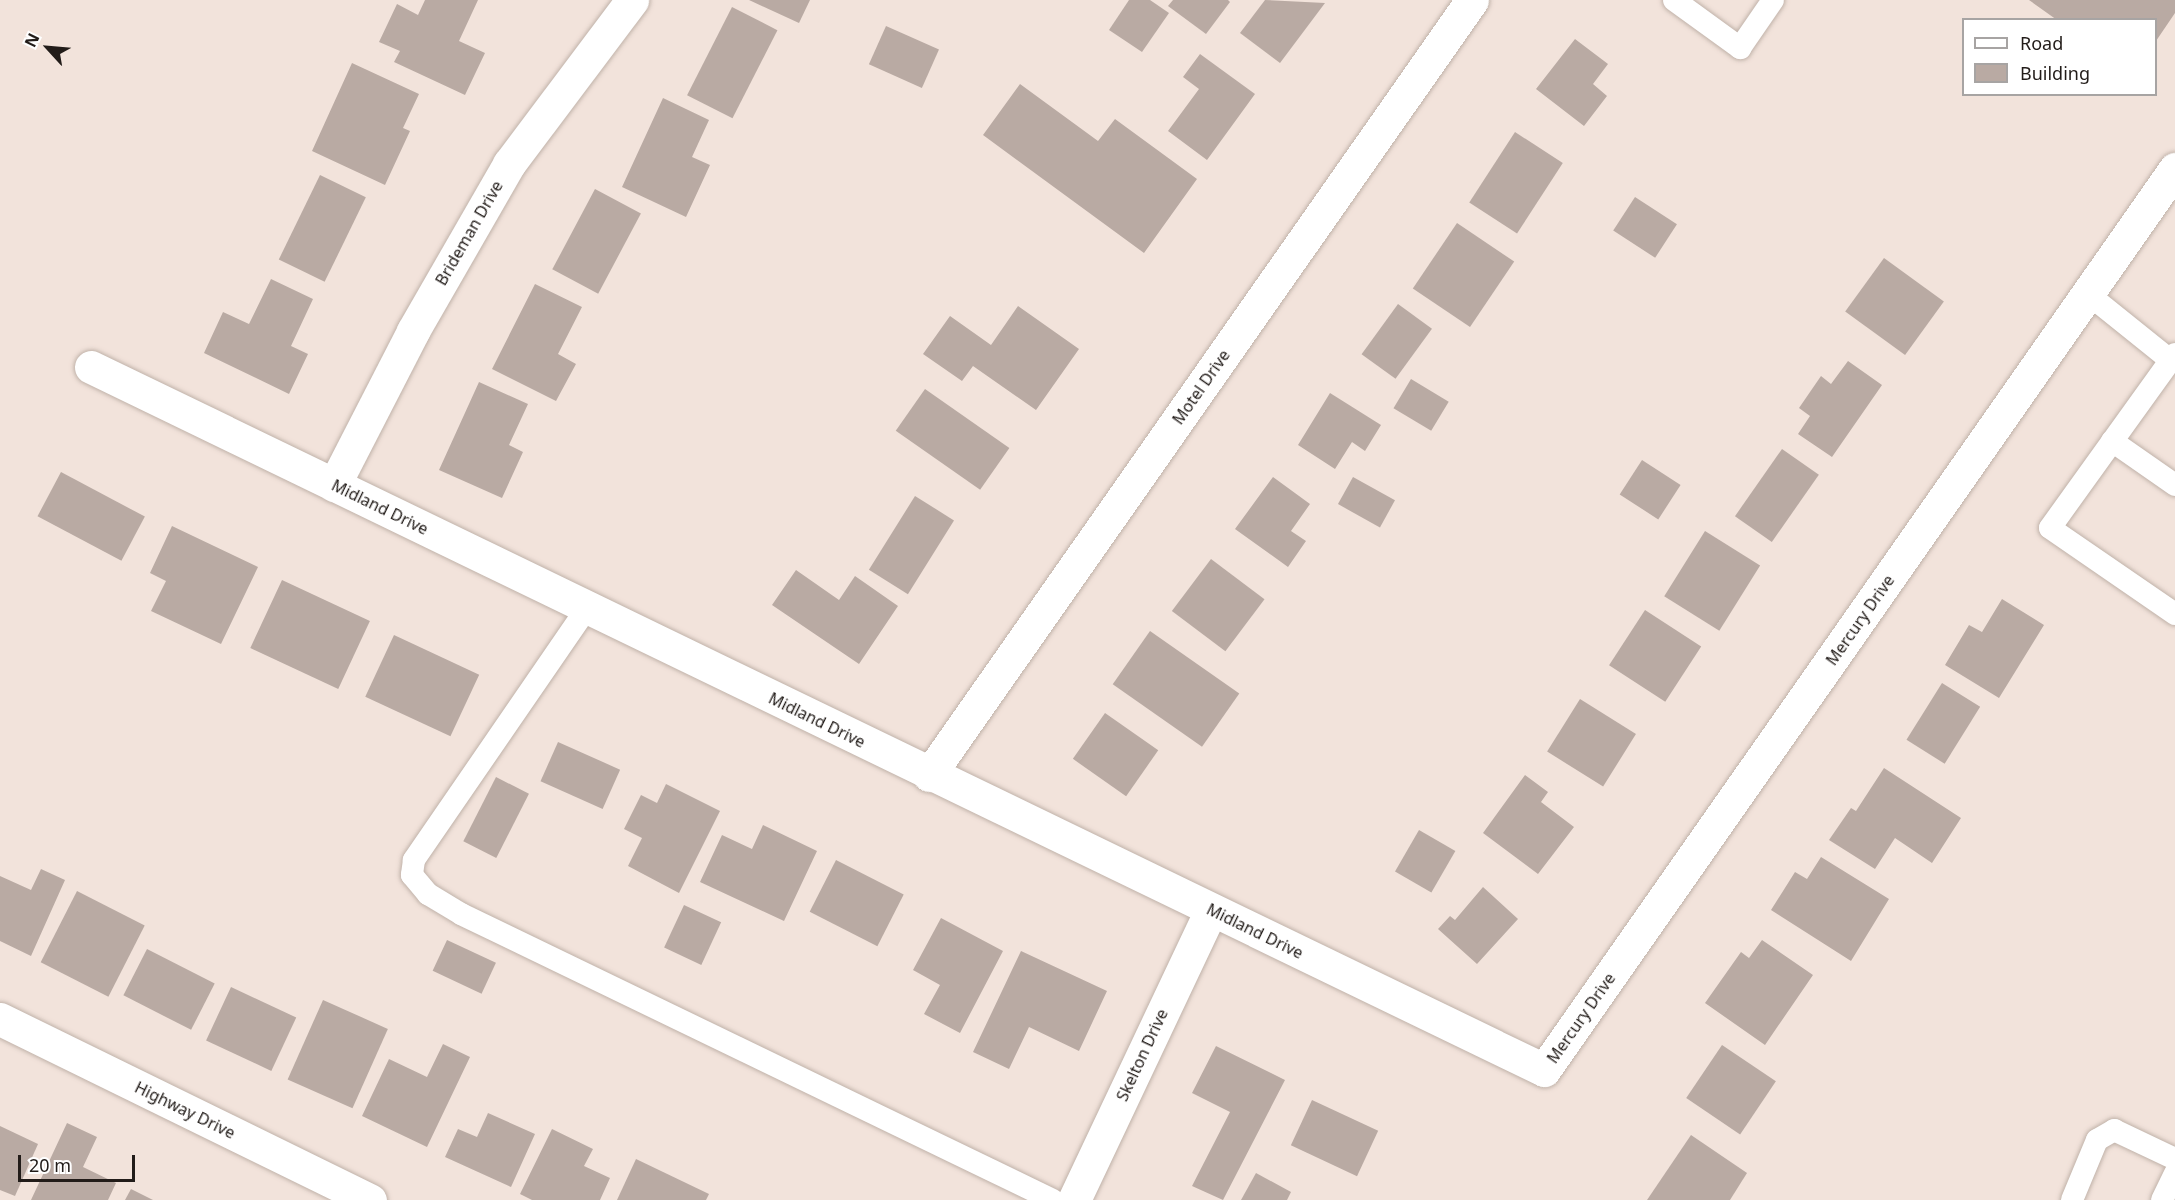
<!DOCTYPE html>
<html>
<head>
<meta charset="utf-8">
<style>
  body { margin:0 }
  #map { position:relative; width:2175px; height:1200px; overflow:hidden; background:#f2e3db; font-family:"Noto Sans",sans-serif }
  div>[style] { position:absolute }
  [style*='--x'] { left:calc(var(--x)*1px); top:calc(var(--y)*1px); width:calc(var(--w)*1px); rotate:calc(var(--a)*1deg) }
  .building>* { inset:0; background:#b9aaa3; transform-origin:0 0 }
  .roads { filter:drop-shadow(0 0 2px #c0b2a9) drop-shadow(0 0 2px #c0b2a9) }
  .lane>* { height:22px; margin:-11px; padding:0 11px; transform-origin:11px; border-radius:11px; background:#fff }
  .street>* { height:33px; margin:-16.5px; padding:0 16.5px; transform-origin:16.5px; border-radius:16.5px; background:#fff }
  span { translate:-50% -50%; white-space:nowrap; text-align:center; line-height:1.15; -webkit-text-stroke:5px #fff; paint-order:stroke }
  .street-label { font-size:16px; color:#221c19 }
  .legend { position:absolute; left:1962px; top:18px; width:195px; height:78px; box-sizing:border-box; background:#fff; border:2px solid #a7a4a3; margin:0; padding:8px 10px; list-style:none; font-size:18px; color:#221c19 }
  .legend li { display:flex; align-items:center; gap:12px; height:30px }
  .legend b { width:30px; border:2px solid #a7a4a3 }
  .north { position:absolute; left:18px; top:18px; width:60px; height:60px; -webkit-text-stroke:4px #fff; paint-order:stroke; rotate:296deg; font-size:16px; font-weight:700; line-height:24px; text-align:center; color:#221c19 }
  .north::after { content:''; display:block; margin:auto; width:21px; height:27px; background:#221c19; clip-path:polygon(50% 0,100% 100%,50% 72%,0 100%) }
  .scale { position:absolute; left:18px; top:1155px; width:117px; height:27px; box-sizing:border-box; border:3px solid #221c19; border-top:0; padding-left:8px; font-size:18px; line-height:21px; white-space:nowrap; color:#221c19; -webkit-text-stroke:4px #fff; paint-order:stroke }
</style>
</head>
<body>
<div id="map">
  <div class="building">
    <div style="clip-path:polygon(425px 0,478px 0,459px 41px,485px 53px,465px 95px,394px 62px,400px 51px,379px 42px,397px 4px,418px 15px)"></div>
    <div style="clip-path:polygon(749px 0,810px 0,799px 23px)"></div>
    <div style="clip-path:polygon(1129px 0,1150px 0,1169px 13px,1142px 52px,1109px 30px)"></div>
    <div style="clip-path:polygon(1173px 0,1228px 0,1230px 2px,1206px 34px,1168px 6px)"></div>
    <div style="clip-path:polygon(1265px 0,1325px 3px,1280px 63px,1240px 33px)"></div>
    <div style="clip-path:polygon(2029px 0,2175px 0,2175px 13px,2156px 41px,2156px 20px,2057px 20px)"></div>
    <div style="left:732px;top:7px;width:51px;height:99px;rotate:27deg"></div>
    <div style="left:886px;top:26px;width:58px;height:42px;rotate:24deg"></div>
    <div style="clip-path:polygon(1575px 39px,1608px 64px,1593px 84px,1607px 96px,1584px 126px,1536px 89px)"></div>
    <div style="clip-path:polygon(1200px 54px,1255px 94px,1207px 160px,1168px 131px,1199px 89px,1183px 77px)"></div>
    <div style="clip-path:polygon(352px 63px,419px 94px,403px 128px,410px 131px,385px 185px,312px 151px)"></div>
    <div style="clip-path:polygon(1020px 84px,1098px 141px,1115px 119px,1197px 179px,1144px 253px,983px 135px)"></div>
    <div style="clip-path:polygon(663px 98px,709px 120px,692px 157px,710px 165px,686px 217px,622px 187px)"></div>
    <div style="left:1515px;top:132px;width:57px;height:84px;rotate:33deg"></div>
    <div style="left:320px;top:175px;width:51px;height:94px;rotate:26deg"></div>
    <div style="left:595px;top:189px;width:52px;height:91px;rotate:28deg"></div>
    <div style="left:1635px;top:197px;width:50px;height:40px;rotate:33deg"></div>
    <div style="left:1457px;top:223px;width:69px;height:79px;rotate:34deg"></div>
    <div style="left:1884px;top:258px;width:74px;height:66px;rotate:36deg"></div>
    <div style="clip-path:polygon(271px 279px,313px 299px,291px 346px,308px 354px,289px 394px,204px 353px,223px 312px,249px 324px)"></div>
    <div style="clip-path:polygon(535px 284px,582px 307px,558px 354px,576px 364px,556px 401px,492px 369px)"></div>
    <div style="left:1398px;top:304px;width:42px;height:62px;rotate:36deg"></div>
    <div style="clip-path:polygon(1018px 306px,1079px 349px,1036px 410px,973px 366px,962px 381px,923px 354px,950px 316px,991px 345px)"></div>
    <div style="clip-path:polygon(1848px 361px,1882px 385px,1832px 457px,1798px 434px,1810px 416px,1799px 408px,1821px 376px,1831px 384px)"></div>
    <div style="left:1411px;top:379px;width:44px;height:34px;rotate:31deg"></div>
    <div style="clip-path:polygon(479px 382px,528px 404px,509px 445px,523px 452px,502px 498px,439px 470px)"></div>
    <div style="left:925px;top:389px;width:103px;height:51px;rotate:35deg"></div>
    <div style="clip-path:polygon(1330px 393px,1381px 425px,1365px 451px,1352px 442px,1335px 469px,1298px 445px)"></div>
    <div style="left:1782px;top:449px;width:45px;height:82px;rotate:35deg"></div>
    <div style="left:1642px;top:460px;width:46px;height:41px;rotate:33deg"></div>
    <div style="left:61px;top:472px;width:95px;height:50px;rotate:28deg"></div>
    <div style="clip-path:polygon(1273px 477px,1310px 504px,1291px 531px,1306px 541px,1288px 567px,1235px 529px)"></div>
    <div style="left:1353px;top:477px;width:48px;height:31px;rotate:29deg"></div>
    <div style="left:915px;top:496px;width:46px;height:87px;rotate:32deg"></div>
    <div style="clip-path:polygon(172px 526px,258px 567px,221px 644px,151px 611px,166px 581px,150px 573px)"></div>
    <div style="left:1705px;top:531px;width:65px;height:77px;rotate:32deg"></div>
    <div style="left:1211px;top:559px;width:67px;height:65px;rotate:37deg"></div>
    <div style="clip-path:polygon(796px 570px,839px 600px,855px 576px,898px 606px,859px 664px,772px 605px)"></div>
    <div style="left:282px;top:580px;width:97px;height:75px;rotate:25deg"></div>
    <div style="clip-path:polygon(2002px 599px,2044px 625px,1999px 698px,1945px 665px,1969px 625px,1982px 632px)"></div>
    <div style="left:1645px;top:610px;width:67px;height:66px;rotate:33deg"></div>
    <div style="left:1150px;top:631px;width:109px;height:65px;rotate:35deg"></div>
    <div style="left:394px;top:635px;width:94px;height:68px;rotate:25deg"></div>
    <div style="left:1942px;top:683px;width:45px;height:67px;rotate:32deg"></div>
    <div style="left:1580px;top:699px;width:66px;height:62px;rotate:32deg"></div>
    <div style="left:1105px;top:713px;width:65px;height:56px;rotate:35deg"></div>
    <div style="left:558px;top:742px;width:68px;height:43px;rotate:24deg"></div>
    <div style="clip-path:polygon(1884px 768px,1961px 818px,1932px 863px,1895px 838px,1875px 869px,1829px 840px,1851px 808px,1856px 811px)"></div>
    <div style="clip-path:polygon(1525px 775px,1548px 792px,1541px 802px,1574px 827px,1538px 874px,1483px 833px)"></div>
    <div style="left:496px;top:777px;width:37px;height:72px;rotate:27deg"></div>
    <div style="clip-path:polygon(666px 784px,720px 811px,679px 893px,628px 866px,642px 838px,624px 829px,641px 795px,657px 803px)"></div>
    <div style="clip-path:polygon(763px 825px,817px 851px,784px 921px,700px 882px,722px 835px,752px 849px)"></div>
    <div style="left:1419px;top:830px;width:42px;height:48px;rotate:30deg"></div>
    <div style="clip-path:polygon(1821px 857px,1889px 899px,1851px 961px,1771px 910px,1795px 872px,1807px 879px)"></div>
    <div style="left:836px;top:860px;width:76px;height:58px;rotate:27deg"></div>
    <div style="clip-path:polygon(41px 869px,65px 880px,31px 956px,0 941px,0 876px,31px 890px)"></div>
    <div style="clip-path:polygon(1483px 887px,1518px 919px,1477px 964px,1438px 929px,1450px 916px,1455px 920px)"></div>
    <div style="left:77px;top:891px;width:76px;height:80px;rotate:27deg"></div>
    <div style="left:684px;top:905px;width:41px;height:47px;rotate:25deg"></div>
    <div style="clip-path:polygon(941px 918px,1003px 951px,960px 1033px,924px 1014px,940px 985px,913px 970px)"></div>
    <div style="left:447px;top:940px;width:54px;height:34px;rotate:25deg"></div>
    <div style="clip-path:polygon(1762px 940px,1813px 975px,1765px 1045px,1705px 1003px,1741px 952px,1749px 958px)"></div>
    <div style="left:147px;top:949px;width:76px;height:52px;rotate:27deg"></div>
    <div style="clip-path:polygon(1021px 951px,1107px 991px,1079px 1051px,1029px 1027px,1009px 1069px,973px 1052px)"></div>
    <div style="left:231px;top:987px;width:72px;height:59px;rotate:25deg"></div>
    <div style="left:323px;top:1000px;width:71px;height:87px;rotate:24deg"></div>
    <div style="clip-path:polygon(443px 1044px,470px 1057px,427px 1147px,362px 1116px,389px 1059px,427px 1077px)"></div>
    <div style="left:1722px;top:1045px;width:65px;height:64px;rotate:34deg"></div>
    <div style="clip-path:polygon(1216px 1046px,1285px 1080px,1223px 1200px,1192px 1186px,1230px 1112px,1192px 1093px)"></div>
    <div style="left:1312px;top:1100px;width:73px;height:50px;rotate:25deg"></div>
    <div style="clip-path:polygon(488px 1113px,535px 1134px,511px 1187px,445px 1157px,458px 1129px,477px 1137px)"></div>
    <div style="clip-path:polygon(67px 1123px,97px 1137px,83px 1167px,116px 1183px,108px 1200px,31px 1200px)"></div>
    <div style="clip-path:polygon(0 1126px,38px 1144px,15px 1196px,0 1190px)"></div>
    <div style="clip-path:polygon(552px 1129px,593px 1149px,584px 1166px,610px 1178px,600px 1200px,532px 1200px,520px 1194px)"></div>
    <div style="clip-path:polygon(1691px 1135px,1747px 1173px,1730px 1200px,1647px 1200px)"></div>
    <div style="clip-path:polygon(636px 1159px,709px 1194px,706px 1200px,617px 1200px)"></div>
    <div style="clip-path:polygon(1256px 1173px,1291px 1192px,1287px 1200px,1241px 1200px)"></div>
    <div style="clip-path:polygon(131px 1189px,153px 1200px,125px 1200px)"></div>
  </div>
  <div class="roads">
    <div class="lane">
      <div style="--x:1674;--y:0;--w:82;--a:36"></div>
      <div style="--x:1740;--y:48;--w:58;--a:-55.5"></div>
      <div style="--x:2088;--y:294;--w:105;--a:38.8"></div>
      <div style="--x:2175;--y:354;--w:214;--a:125.7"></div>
      <div style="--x:2050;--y:528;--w:152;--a:34.5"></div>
      <div style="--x:2112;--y:441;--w:77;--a:34.9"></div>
      <div style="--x:587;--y:608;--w:306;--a:124.5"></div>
      <div style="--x:414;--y:860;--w:15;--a:98"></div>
      <div style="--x:412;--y:875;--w:25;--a:50"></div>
      <div style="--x:428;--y:894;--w:39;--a:31"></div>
      <div style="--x:461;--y:914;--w:657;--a:25.79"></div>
      <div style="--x:2072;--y:1200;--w:65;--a:-67.4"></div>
      <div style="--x:2097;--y:1140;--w:20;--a:-30"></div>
      <div style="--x:2114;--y:1130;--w:68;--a:25.4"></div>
      <div style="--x:2162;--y:1200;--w:30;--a:-64"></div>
    </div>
    <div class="street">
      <div style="--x:91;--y:367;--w:1614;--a:25.82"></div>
      <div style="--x:1544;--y:1070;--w:1100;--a:-55"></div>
      <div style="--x:334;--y:485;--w:173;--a:-62.8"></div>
      <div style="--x:413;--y:331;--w:193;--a:-60.1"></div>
      <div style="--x:509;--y:164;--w:205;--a:-53.1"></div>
      <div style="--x:929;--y:775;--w:946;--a:-54.98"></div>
      <div style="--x:0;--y:1019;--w:412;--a:26.1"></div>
      <div style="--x:1074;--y:1200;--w:321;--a:-64.7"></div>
    </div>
  </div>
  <div class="street-label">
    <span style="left:469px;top:233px;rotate:-60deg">Brideman Drive</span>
    <span style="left:1201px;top:387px;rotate:-55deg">Motel Drive</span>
    <span style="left:380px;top:507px;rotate:26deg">Midland Drive</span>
    <span style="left:1860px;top:620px;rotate:-55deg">Mercury Drive</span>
    <span style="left:817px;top:720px;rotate:26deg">Midland Drive</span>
    <span style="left:1255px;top:931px;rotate:26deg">Midland Drive</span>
    <span style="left:1581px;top:1018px;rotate:-55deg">Mercury Drive</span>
    <span style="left:1142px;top:1055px;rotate:-65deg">Skelton Drive</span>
    <span style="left:185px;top:1110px;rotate:26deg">Highway Drive</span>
  </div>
  <ul class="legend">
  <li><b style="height:8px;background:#fff"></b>Road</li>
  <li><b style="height:16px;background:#b9aaa3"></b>Building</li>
  </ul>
  <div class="north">N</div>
  <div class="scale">20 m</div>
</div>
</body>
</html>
